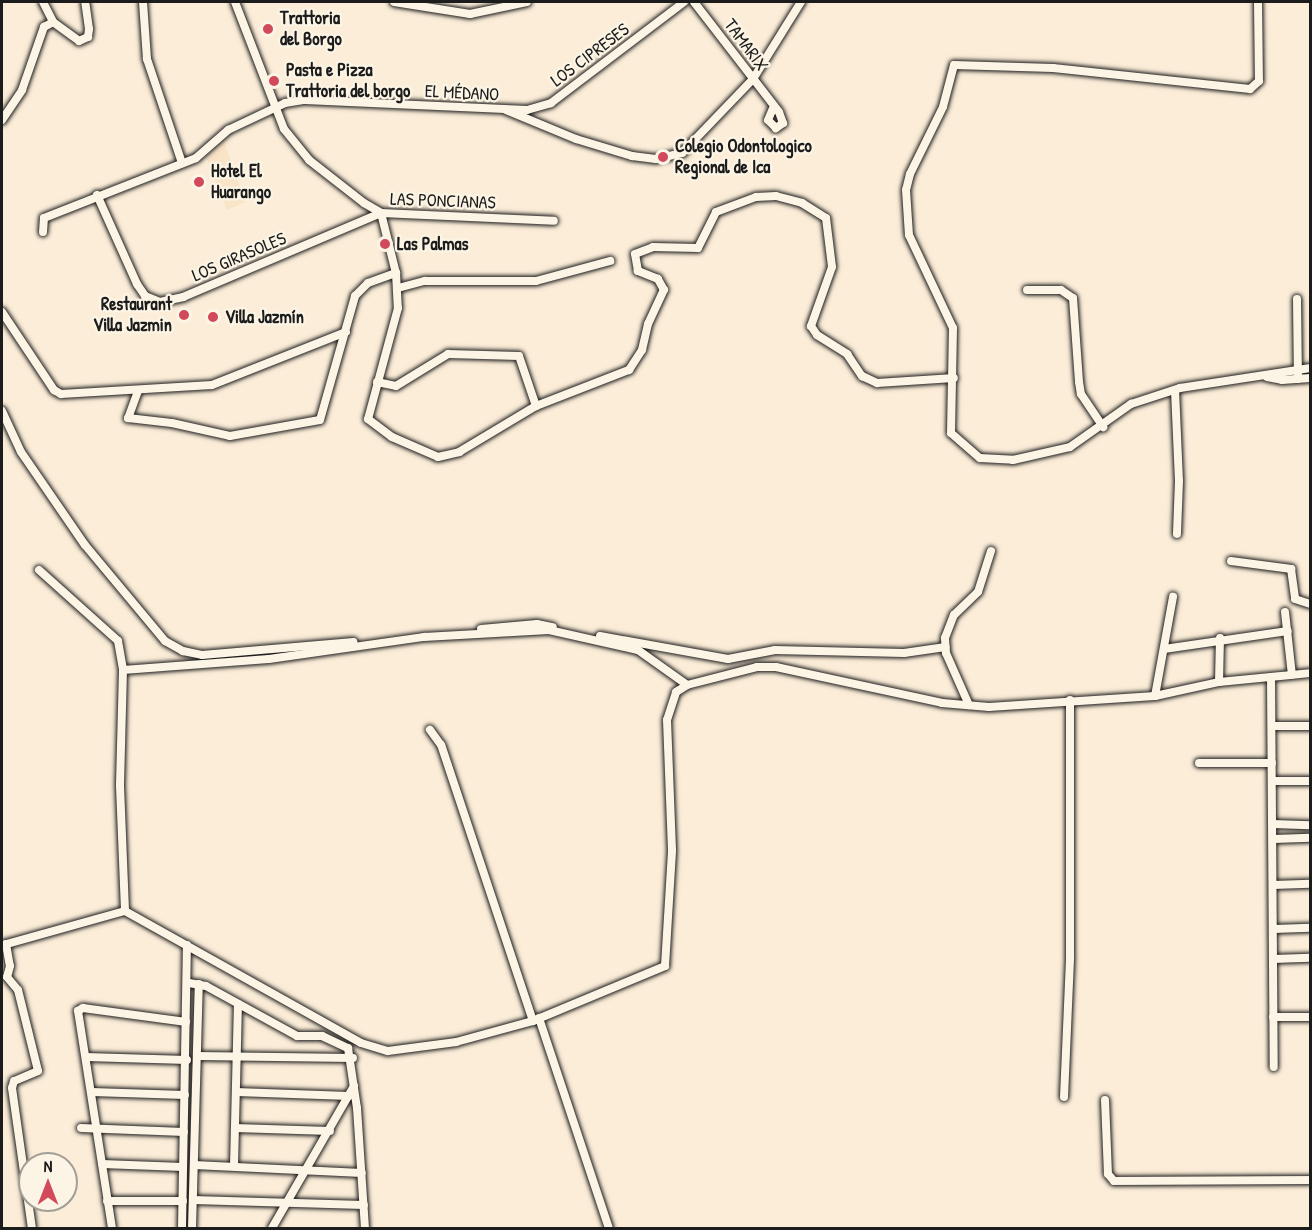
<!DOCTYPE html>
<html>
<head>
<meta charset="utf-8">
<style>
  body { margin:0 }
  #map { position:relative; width:1312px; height:1230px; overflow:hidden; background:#fbedd8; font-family:"Patrick Hand",sans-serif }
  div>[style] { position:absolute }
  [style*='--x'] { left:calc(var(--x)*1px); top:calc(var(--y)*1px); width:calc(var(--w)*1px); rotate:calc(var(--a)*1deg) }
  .built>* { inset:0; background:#f9e4c8 }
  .roads { filter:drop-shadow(0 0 2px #1c1c1c) drop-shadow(0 0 2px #1c1c1c) }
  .minor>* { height:8px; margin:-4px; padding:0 4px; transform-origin:4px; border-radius:4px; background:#fcf5e5 }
  .dots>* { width:16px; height:16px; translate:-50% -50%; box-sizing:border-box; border:3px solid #fcf5e5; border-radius:50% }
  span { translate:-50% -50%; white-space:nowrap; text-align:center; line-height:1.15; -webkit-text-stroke:4.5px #fcf5e5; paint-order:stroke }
  .poi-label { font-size:18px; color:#1c1c1c; font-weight:700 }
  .left { translate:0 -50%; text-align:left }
  .right { translate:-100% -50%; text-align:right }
  .street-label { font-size:18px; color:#1c1c1c }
  .frame { position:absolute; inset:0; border:3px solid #1c1c1c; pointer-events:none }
  .north { position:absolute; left:18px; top:1152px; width:60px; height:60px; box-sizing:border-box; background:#fcf5e5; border:2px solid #a29e95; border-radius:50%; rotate:0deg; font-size:16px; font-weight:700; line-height:24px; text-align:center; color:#1c1c1c }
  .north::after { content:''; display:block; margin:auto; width:21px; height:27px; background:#d1495b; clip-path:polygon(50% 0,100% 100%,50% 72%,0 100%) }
</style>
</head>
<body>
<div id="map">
  <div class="built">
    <div style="clip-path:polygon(224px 141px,245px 202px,227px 210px,206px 157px)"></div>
  </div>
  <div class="roads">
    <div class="minor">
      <div style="--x:43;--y:2;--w:22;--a:63"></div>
      <div style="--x:53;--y:22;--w:32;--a:36"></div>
      <div style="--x:79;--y:41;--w:10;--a:-24"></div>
      <div style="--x:88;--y:37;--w:8;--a:-83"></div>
      <div style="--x:89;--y:29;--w:27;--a:-98"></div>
      <div style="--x:143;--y:2;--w:57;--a:86"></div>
      <div style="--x:147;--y:59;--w:110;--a:71.4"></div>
      <div style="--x:235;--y:2;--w:136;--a:68.9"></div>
      <div style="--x:284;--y:129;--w:40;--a:51"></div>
      <div style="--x:309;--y:160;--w:70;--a:38"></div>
      <div style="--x:364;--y:203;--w:20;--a:30"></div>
      <div style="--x:381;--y:213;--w:173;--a:2.6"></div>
      <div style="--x:394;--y:2;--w:77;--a:9"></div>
      <div style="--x:470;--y:14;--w:58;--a:-11.9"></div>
      <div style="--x:694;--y:2;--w:139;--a:52.3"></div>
      <div style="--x:779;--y:112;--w:12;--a:70"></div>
      <div style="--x:783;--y:123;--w:9;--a:144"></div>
      <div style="--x:776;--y:128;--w:11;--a:-135"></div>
      <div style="--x:768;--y:120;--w:15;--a:-67"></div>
      <div style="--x:1258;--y:2;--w:79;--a:89.3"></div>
      <div style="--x:1259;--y:81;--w:12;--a:138"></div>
      <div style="--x:1250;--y:89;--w:198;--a:-173.9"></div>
      <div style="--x:1053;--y:68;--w:99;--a:-178.3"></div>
      <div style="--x:954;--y:65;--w:43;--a:104.7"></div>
      <div style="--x:943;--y:107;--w:75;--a:116.2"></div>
      <div style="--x:910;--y:174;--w:16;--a:104"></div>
      <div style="--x:906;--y:190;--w:45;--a:86.2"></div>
      <div style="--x:909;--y:235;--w:103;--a:64.7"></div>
      <div style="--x:953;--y:328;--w:105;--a:91.1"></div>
      <div style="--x:951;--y:433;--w:38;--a:41"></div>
      <div style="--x:980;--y:458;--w:33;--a:3"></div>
      <div style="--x:1013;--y:460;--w:58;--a:-12.8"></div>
      <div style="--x:1070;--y:447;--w:75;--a:-35.2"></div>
      <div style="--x:1131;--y:404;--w:52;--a:-18.1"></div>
      <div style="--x:1180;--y:388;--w:132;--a:-8.7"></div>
      <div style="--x:506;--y:110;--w:76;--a:22.5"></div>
      <div style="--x:576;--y:139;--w:59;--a:16.9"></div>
      <div style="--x:632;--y:156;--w:24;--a:7"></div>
      <div style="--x:656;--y:159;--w:27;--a:-13"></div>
      <div style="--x:682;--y:153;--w:103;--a:-46.2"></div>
      <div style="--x:753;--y:79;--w:91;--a:-58.1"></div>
      <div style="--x:2;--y:120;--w:36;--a:-56"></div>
      <div style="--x:22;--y:90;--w:67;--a:-70.8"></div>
      <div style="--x:44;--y:27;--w:10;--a:-29"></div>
      <div style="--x:97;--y:195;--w:98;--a:65.8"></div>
      <div style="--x:137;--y:284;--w:14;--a:56"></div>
      <div style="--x:145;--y:296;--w:16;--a:22"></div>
      <div style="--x:160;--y:302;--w:24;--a:-12"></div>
      <div style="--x:183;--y:297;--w:215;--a:-23"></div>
      <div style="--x:381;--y:213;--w:62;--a:76"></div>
      <div style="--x:396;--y:273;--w:35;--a:87"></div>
      <div style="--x:398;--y:308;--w:115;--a:105.1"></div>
      <div style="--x:368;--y:419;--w:30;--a:37"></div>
      <div style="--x:392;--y:437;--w:50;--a:23.5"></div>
      <div style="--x:438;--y:457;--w:22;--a:-13"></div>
      <div style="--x:459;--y:452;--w:90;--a:-30.9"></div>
      <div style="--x:536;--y:406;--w:100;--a:-21.2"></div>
      <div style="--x:629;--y:370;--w:24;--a:-57"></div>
      <div style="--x:642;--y:350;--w:27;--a:-77"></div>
      <div style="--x:648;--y:324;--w:38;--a:-65"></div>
      <div style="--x:664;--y:290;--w:13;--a:-119"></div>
      <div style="--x:658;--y:279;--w:22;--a:-158"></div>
      <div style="--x:638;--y:271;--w:17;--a:-100"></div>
      <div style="--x:635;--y:254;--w:19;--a:-21"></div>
      <div style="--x:653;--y:247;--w:45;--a:1.3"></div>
      <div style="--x:698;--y:248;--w:40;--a:-63.4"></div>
      <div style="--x:716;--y:212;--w:43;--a:-20.6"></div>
      <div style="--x:756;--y:197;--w:20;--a:-3"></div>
      <div style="--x:776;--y:196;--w:27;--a:15"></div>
      <div style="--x:802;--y:203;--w:28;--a:32"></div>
      <div style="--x:826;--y:218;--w:49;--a:83"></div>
      <div style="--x:832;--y:267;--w:63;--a:109.6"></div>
      <div style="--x:811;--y:326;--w:11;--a:56"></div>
      <div style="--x:817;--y:335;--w:36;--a:32"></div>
      <div style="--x:847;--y:354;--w:27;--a:56"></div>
      <div style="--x:862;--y:376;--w:17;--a:25"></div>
      <div style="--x:877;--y:383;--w:77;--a:-3.7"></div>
      <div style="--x:43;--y:232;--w:14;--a:-86"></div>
      <div style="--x:44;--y:218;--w:163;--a:-21.5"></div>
      <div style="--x:196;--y:158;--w:43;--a:-41.2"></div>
      <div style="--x:228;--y:130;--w:63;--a:-25.3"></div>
      <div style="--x:285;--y:103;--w:20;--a:-9"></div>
      <div style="--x:305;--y:100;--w:222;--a:2.6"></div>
      <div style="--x:527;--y:110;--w:25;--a:-16"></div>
      <div style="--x:551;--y:103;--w:167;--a:-37.2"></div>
      <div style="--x:398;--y:288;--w:28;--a:-15"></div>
      <div style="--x:425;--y:281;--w:111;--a:0"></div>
      <div style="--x:536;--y:281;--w:77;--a:-15.1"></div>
      <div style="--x:1027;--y:290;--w:34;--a:0"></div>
      <div style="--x:1061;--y:290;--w:14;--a:34"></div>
      <div style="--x:1073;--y:298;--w:84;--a:85.9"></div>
      <div style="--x:1079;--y:382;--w:12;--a:81"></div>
      <div style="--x:1081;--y:394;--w:40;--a:56"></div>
      <div style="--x:1297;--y:299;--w:80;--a:89.3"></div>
      <div style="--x:2;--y:312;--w:94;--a:56.3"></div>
      <div style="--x:54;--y:390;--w:8;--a:30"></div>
      <div style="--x:61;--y:394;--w:151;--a:-3.4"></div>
      <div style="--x:212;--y:385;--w:144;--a:-21.6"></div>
      <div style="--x:1267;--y:377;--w:15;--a:11"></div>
      <div style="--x:1282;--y:380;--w:28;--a:-4"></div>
      <div style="--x:377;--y:382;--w:19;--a:12"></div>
      <div style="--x:396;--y:386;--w:61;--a:-31.6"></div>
      <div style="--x:448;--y:354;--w:71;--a:1.6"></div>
      <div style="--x:519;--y:356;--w:53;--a:71.2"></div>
      <div style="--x:1175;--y:390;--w:91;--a:87.5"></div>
      <div style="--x:1179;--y:481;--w:53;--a:92.2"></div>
      <div style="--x:138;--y:391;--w:29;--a:110"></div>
      <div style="--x:128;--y:418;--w:44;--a:6.5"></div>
      <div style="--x:172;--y:423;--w:59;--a:12.6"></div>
      <div style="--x:230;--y:436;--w:91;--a:-10.1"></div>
      <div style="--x:320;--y:420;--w:129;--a:-74.2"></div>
      <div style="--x:355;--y:296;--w:18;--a:-45"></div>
      <div style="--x:368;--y:283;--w:30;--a:-20"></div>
      <div style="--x:2;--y:411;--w:45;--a:65.1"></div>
      <div style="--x:21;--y:452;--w:113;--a:55.5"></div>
      <div style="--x:85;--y:545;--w:125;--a:50.2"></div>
      <div style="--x:165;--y:641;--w:21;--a:29"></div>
      <div style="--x:183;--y:651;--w:19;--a:12"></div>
      <div style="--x:202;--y:655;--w:152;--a:-4.9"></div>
      <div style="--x:1231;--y:561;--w:61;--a:7.6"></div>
      <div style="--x:1291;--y:569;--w:30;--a:82"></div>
      <div style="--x:1295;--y:599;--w:16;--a:18"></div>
      <div style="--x:39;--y:570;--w:106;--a:41.9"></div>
      <div style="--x:118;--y:641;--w:29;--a:80"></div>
      <div style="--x:123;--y:670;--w:146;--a:-4.3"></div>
      <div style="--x:269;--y:659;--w:157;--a:-8.1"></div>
      <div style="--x:424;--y:637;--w:125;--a:-3.2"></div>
      <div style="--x:549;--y:630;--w:91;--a:12.7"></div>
      <div style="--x:638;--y:650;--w:60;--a:35.5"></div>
      <div style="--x:687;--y:685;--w:72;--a:-14.4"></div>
      <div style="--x:757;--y:667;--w:19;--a:0"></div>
      <div style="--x:776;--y:667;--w:170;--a:12.2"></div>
      <div style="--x:942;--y:703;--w:47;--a:4.9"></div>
      <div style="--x:989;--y:707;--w:166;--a:-3.8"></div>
      <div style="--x:1155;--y:696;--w:66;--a:-12.3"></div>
      <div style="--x:1219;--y:682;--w:91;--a:-5.6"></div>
      <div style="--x:1285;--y:612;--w:63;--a:83.7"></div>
      <div style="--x:481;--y:629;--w:56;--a:-5.1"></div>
      <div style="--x:537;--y:624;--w:16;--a:11"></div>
      <div style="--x:600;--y:636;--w:130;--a:10.2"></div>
      <div style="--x:728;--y:659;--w:48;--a:-10.8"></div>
      <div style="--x:775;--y:650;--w:129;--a:1.3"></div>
      <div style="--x:904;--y:653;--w:42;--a:-8.1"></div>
      <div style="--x:1164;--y:649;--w:125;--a:-8.3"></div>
      <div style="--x:123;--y:670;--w:116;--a:91.5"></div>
      <div style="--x:120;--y:786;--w:125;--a:87.7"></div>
      <div style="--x:125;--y:911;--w:270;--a:29.2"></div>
      <div style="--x:361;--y:1043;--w:28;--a:17"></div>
      <div style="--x:388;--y:1051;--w:69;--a:-7.5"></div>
      <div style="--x:456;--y:1042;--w:80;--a:-15.3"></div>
      <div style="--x:533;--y:1021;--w:291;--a:-108.4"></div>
      <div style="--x:441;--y:745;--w:19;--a:-126"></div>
      <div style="--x:1271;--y:677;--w:390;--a:89.6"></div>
      <div style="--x:1219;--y:682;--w:44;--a:-88.7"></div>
      <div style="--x:1155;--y:696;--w:101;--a:-79.7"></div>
      <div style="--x:969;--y:705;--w:57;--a:-113.9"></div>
      <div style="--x:946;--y:653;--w:15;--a:-94"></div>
      <div style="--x:945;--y:638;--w:25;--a:-69"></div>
      <div style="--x:954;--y:615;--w:33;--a:-44"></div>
      <div style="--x:978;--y:592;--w:43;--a:-72.4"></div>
      <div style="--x:1272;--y:726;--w:38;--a:0"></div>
      <div style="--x:1199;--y:763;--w:73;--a:0"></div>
      <div style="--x:1272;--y:781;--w:38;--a:0"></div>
      <div style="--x:1273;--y:824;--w:37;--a:2"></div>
      <div style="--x:1274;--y:839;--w:36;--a:-2"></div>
      <div style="--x:1273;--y:885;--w:37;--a:-2"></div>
      <div style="--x:1274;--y:929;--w:36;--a:-2"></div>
      <div style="--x:6;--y:944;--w:22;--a:80"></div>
      <div style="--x:10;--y:966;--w:11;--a:105"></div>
      <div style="--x:7;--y:977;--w:17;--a:50"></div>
      <div style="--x:18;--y:990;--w:83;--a:76.1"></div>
      <div style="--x:38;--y:1071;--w:26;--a:157"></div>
      <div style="--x:14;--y:1081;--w:7;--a:106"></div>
      <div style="--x:12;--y:1088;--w:141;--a:81.9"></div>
      <div style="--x:3;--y:945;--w:127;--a:-15.6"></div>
      <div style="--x:1273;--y:959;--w:37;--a:-2"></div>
      <div style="--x:189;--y:983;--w:17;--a:10"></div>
      <div style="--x:206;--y:986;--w:104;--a:28.8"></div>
      <div style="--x:297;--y:1036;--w:25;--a:0"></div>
      <div style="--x:322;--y:1036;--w:29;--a:25"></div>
      <div style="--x:348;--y:1048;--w:61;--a:81.5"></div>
      <div style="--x:357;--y:1108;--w:120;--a:86.2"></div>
      <div style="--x:1273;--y:1017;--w:37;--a:0"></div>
      <div style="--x:539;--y:1018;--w:221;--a:71.6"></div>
      <div style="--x:533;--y:1021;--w:143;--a:-22.6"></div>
      <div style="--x:665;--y:966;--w:116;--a:-86.5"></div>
      <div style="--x:672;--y:850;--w:130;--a:-92.2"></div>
      <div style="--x:667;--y:720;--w:29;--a:-72"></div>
      <div style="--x:676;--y:692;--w:13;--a:-32"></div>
      <div style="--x:197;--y:1056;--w:156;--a:0.7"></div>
      <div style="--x:86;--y:1057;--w:101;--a:1.7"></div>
      <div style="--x:92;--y:1092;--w:93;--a:1.8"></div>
      <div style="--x:236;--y:1092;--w:113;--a:2"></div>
      <div style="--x:1064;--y:1097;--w:140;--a:-87.5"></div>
      <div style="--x:1070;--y:957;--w:257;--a:-90"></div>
      <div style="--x:1105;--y:1100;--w:74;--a:87.7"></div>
      <div style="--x:1108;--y:1174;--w:9;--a:49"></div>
      <div style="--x:1114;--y:1181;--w:196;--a:-0.3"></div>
      <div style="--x:81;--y:1128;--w:103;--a:2.2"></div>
      <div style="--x:235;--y:1128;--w:95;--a:1.8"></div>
      <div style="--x:102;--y:1164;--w:81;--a:2.1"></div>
      <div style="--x:194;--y:1165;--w:168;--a:2.7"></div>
      <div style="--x:234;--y:1166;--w:162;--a:-88.6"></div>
      <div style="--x:193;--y:1200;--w:171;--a:1.7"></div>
      <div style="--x:107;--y:1201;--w:76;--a:0"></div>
      <div style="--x:112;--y:1228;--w:220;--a:-98.9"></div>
      <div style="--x:78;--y:1011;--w:6;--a:-31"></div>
      <div style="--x:83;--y:1008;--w:104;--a:7.7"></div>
      <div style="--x:182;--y:1228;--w:283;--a:-89"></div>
      <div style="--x:192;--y:1228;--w:244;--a:-88.4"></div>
      <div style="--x:272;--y:1228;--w:164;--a:-60"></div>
    </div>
  </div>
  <div class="dots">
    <div style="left:268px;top:29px;background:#d1495b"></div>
    <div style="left:274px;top:81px;background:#d1495b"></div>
    <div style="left:663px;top:157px;background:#d1495b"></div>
    <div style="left:199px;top:182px;background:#d1495b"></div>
    <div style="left:385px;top:244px;background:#d1495b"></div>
    <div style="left:184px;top:315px;background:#d1495b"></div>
    <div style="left:213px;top:317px;background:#d1495b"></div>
  </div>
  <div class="poi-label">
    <span class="left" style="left:280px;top:29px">Trattoria<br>del Borgo</span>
    <span class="left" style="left:286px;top:81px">Pasta e Pizza<br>Trattoria del borgo</span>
    <span class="left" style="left:675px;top:157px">Colegio Odontologico<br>Regional de Ica</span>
    <span class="left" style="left:211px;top:182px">Hotel El<br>Huarango</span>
    <span class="left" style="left:397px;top:244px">Las Palmas</span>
    <span class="right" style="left:172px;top:315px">Restaurant<br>Villa Jazmin</span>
    <span class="left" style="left:225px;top:317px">Villa Jazmín</span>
  </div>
  <div class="street-label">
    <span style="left:746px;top:45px;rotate:53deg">TAMARIX</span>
    <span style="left:590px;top:55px;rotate:-37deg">LOS CIPRESES</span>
    <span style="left:462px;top:93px;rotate:3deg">EL MÉDANO</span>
    <span style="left:443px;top:201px;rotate:2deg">LAS PONCIANAS</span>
    <span style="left:239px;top:257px;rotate:-23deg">LOS GIRASOLES</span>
  </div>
  <div class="frame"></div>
  <div class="north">N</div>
</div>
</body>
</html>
